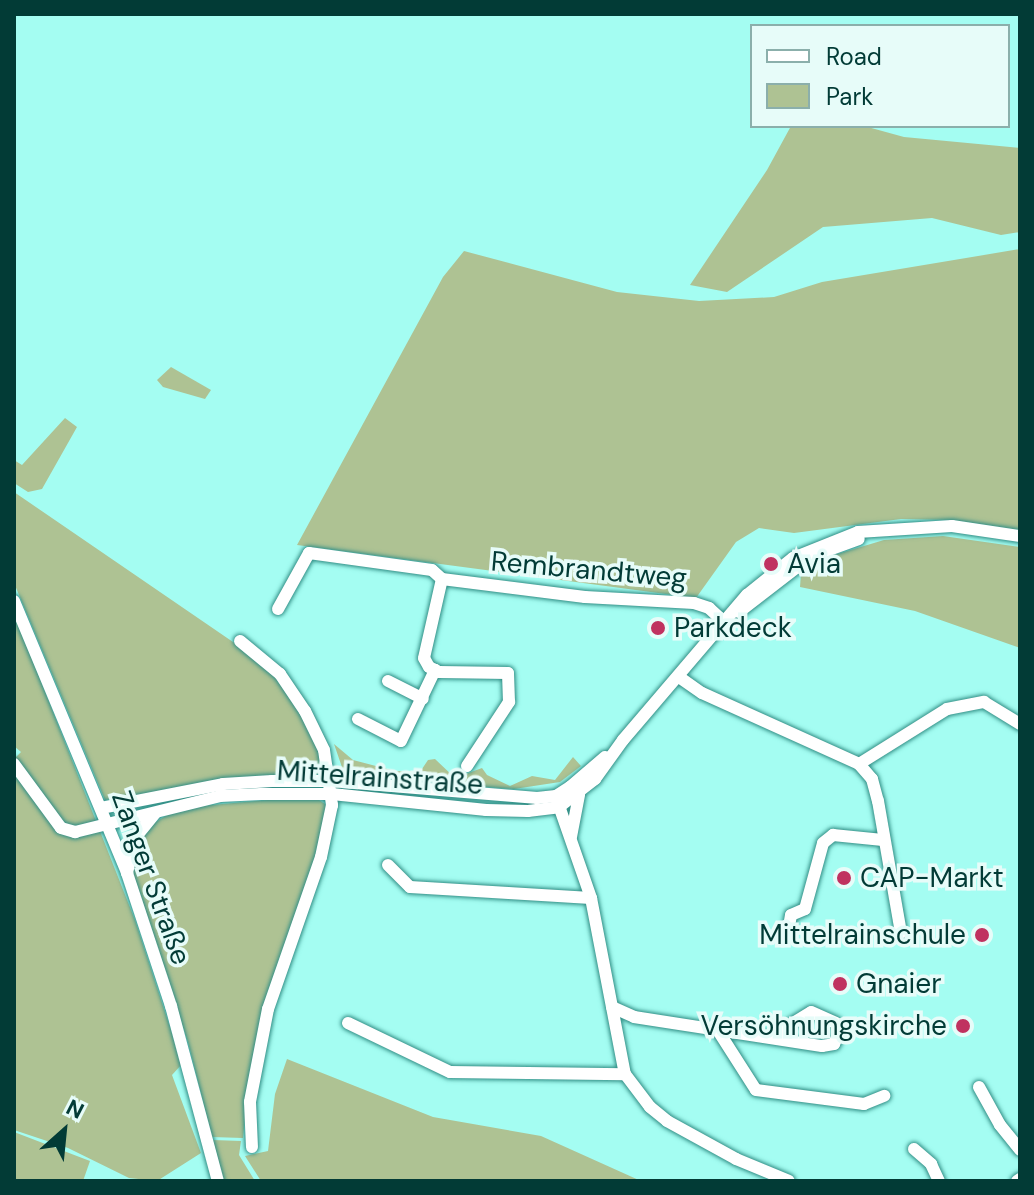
<!DOCTYPE html>
<html>
<head>
<meta charset="utf-8">
<style>
  body { margin:0 }
  #map { position:relative; width:1034px; height:1195px; overflow:hidden; background:#a4fdf2; font-family:"DM Sans",sans-serif }
  div>[style] { position:absolute }
  [style*='--x'] { left:calc(var(--x)*1px); top:calc(var(--y)*1px); width:calc(var(--w)*1px); rotate:calc(var(--a)*1deg) }
  .green>* { inset:0; background:#aec293 }
  .roads { filter:drop-shadow(0 0 2px #318e85) drop-shadow(0 0 2px #318e85) }
  .minor>* { height:12px; margin:-6px; padding:0 6px; transform-origin:6px; border-radius:6px; background:#fff }
  .dots>* { width:22px; height:22px; translate:-50% -50%; box-sizing:border-box; border:4px solid #e7fcf9; border-radius:50% }
  span { translate:-50% -50%; white-space:nowrap; text-align:center; line-height:1.15; -webkit-text-stroke:7px #e7fcf9; paint-order:stroke }
  .poi-label { font-size:28px; color:#023b36 }
  .left { translate:0 -50%; text-align:left }
  .right { translate:-100% -50%; text-align:right }
  .street-label { font-size:28px; color:#023b36 }
  .frame { position:absolute; inset:0; border:16px solid #023b36; pointer-events:none }
  .legend { position:absolute; left:750px; top:24px; width:260px; height:104px; box-sizing:border-box; background:#e7fcf9; border:2px solid #8bafab; margin:0; padding:10px 14px; list-style:none; font-size:24px; color:#023b36 }
  .legend li { display:flex; align-items:center; gap:16px; height:40px }
  .legend b { width:40px; border:2px solid #8bafab }
  .north { position:absolute; left:24px; top:1091px; width:80px; height:80px; -webkit-text-stroke:6px #e7fcf9; paint-order:stroke; rotate:27deg; font-size:22px; font-weight:700; line-height:32px; text-align:center; color:#023b36 }
  .north::after { content:''; display:block; margin:auto; width:28px; height:36px; background:#023b36; clip-path:polygon(50% 0,100% 100%,50% 72%,0 100%) }
</style>
</head>
<body>
<div id="map">
  <div class="green">
    <div style="clip-path:polygon(791px 126px,864px 126px,904px 137px,1020px 148px,1020px 232px,1001px 235px,932px 218px,823px 227px,727px 292px,690px 285px,767px 170px)"></div>
    <div style="clip-path:polygon(1020px 249px,1020px 530px,952px 520px,901px 519px,794px 533px,759px 528px,736px 542px,696px 598px,297px 545px,443px 277px,464px 251px,617px 292px,699px 301px,774px 297px,822px 282px)"></div>
    <div style="clip-path:polygon(171px 367px,211px 390px,205px 399px,163px 387px,157px 380px)"></div>
    <div style="clip-path:polygon(65px 418px,77px 427px,42px 489px,28px 492px,14px 483px,14px 460px,22px 465px)"></div>
    <div style="clip-path:polygon(14px 492px,268px 666px,298px 705px,321px 754px,319px 774px,224px 782px,105px 800px,14px 583px)"></div>
    <div style="clip-path:polygon(943px 536px,1020px 547px,1020px 648px,915px 611px,800px 587px,801px 573px,834px 555px,884px 540px)"></div>
    <div style="clip-path:polygon(14px 613px,135px 920px,182px 1064px,172px 1075px,201px 1153px,157px 1181px,129px 1178px,68px 1148px,14px 1130px,14px 759px,21px 752px,14px 746px)"></div>
    <div style="clip-path:polygon(334px 744px,353px 760px,395px 771px,420px 772px,428px 760px,435px 759px,455px 778px,482px 768px,487px 775px,510px 786px,532px 776px,555px 780px,573px 757px,581px 766px,560px 782px,514px 789px,474px 786px,344px 773px)"></div>
    <div style="clip-path:polygon(313px 796px,325px 804px,328px 817px,248px 1091px,243px 1138px,212px 1137px,188px 1042px,133px 877px,134px 851px,138px 841px,154px 823px,169px 814px,200px 806px)"></div>
    <div style="clip-path:polygon(287px 1059px,433px 1117px,541px 1136px,641px 1181px,261px 1181px,245px 1156px,268px 1151px,275px 1094px)"></div>
    <div style="clip-path:polygon(14px 1132px,90px 1161px,83px 1181px,14px 1181px)"></div>
    <div style="clip-path:polygon(213px 1140px,241px 1141px,239px 1155px,255px 1181px,223px 1181px)"></div>
  </div>
  <div class="roads">
    <div class="minor">
      <div style="--x:14;--y:601;--w:295;--a:67.4"></div>
      <div style="--x:127;--y:873;--w:140;--a:71.7"></div>
      <div style="--x:171;--y:1006;--w:181;--a:75"></div>
      <div style="--x:278;--y:609;--w:64;--a:-61"></div>
      <div style="--x:309;--y:553;--w:124;--a:7.9"></div>
      <div style="--x:432;--y:570;--w:13;--a:42"></div>
      <div style="--x:739;--y:612;--w:72;--a:-37.7"></div>
      <div style="--x:796;--y:568;--w:31;--a:-31"></div>
      <div style="--x:823;--y:552;--w:38;--a:-20"></div>
      <div style="--x:240;--y:641;--w:52;--a:39.5"></div>
      <div style="--x:280;--y:674;--w:45;--a:56"></div>
      <div style="--x:305;--y:711;--w:43;--a:64"></div>
      <div style="--x:324;--y:750;--w:56;--a:81.7"></div>
      <div style="--x:332;--y:805;--w:53;--a:101.9"></div>
      <div style="--x:321;--y:857;--w:161;--a:109.2"></div>
      <div style="--x:268;--y:1009;--w:95;--a:101"></div>
      <div style="--x:250;--y:1102;--w:45;--a:87.5"></div>
      <div style="--x:679;--y:677;--w:28;--a:35"></div>
      <div style="--x:702;--y:693;--w:172;--a:24.3"></div>
      <div style="--x:859;--y:764;--w:104;--a:-32"></div>
      <div style="--x:947;--y:709;--w:38;--a:-11"></div>
      <div style="--x:984;--y:702;--w:42;--a:31.4"></div>
      <div style="--x:388;--y:681;--w:39;--a:27"></div>
      <div style="--x:358;--y:719;--w:48;--a:27.1"></div>
      <div style="--x:401;--y:741;--w:79;--a:-64.4"></div>
      <div style="--x:14;--y:764;--w:79;--a:53.7"></div>
      <div style="--x:61;--y:828;--w:15;--a:16"></div>
      <div style="--x:75;--y:832;--w:149;--a:-13.9"></div>
      <div style="--x:220;--y:796;--w:41;--a:-2.8"></div>
      <div style="--x:261;--y:794;--w:71;--a:0"></div>
      <div style="--x:332;--y:794;--w:155;--a:5.9"></div>
      <div style="--x:486;--y:810;--w:42;--a:1.4"></div>
      <div style="--x:528;--y:811;--w:31;--a:-7"></div>
      <div style="--x:559;--y:807;--w:46;--a:-37.9"></div>
      <div style="--x:595;--y:779;--w:48;--a:-54.3"></div>
      <div style="--x:623;--y:740;--w:191;--a:-49.5"></div>
      <div style="--x:747;--y:595;--w:59;--a:-38.8"></div>
      <div style="--x:793;--y:558;--w:70;--a:-21.8"></div>
      <div style="--x:858;--y:532;--w:94;--a:-3.7"></div>
      <div style="--x:952;--y:526;--w:69;--a:8.4"></div>
      <div style="--x:859;--y:764;--w:20;--a:49"></div>
      <div style="--x:872;--y:779;--w:23;--a:75"></div>
      <div style="--x:878;--y:801;--w:134;--a:80.1"></div>
      <div style="--x:467;--y:766;--w:77;--a:-56.7"></div>
      <div style="--x:509;--y:702;--w:29;--a:-92"></div>
      <div style="--x:508;--y:673;--w:69;--a:-179.2"></div>
      <div style="--x:439;--y:672;--w:11;--a:-153"></div>
      <div style="--x:429;--y:667;--w:10;--a:-119"></div>
      <div style="--x:424;--y:658;--w:81;--a:-77.2"></div>
      <div style="--x:442;--y:579;--w:144;--a:7.2"></div>
      <div style="--x:585;--y:597;--w:109;--a:3.2"></div>
      <div style="--x:694;--y:603;--w:16;--a:18"></div>
      <div style="--x:709;--y:608;--w:22;--a:43"></div>
      <div style="--x:558;--y:803;--w:101;--a:70.8"></div>
      <div style="--x:591;--y:898;--w:179;--a:79.1"></div>
      <div style="--x:625;--y:1074;--w:41;--a:52.9"></div>
      <div style="--x:650;--y:1107;--w:22;--a:39"></div>
      <div style="--x:667;--y:1121;--w:79;--a:28.8"></div>
      <div style="--x:736;--y:1159;--w:57;--a:22.5"></div>
      <div style="--x:101;--y:808;--w:124;--a:-11.1"></div>
      <div style="--x:223;--y:784;--w:49;--a:-3.5"></div>
      <div style="--x:272;--y:781;--w:59;--a:0"></div>
      <div style="--x:331;--y:781;--w:207;--a:4.7"></div>
      <div style="--x:537;--y:798;--w:19;--a:-6"></div>
      <div style="--x:556;--y:796;--w:17;--a:-33"></div>
      <div style="--x:570;--y:787;--w:46;--a:-40.6"></div>
      <div style="--x:571;--y:837;--w:43;--a:-79.2"></div>
      <div style="--x:388;--y:865;--w:31;--a:45"></div>
      <div style="--x:410;--y:887;--w:181;--a:3.5"></div>
      <div style="--x:127;--y:873;--w:36;--a:-77"></div>
      <div style="--x:135;--y:838;--w:32;--a:-51"></div>
      <div style="--x:788;--y:932;--w:17;--a:-80"></div>
      <div style="--x:791;--y:915;--w:15;--a:-23"></div>
      <div style="--x:805;--y:909;--w:68;--a:-74.7"></div>
      <div style="--x:823;--y:843;--w:13;--a:-39"></div>
      <div style="--x:833;--y:835;--w:50;--a:5.7"></div>
      <div style="--x:612;--y:1007;--w:24;--a:24"></div>
      <div style="--x:634;--y:1017;--w:190;--a:8.8"></div>
      <div style="--x:822;--y:1046;--w:12;--a:-9"></div>
      <div style="--x:834;--y:1044;--w:12;--a:-66"></div>
      <div style="--x:839;--y:1033;--w:10;--a:-107"></div>
      <div style="--x:836;--y:1023;--w:27;--a:-156"></div>
      <div style="--x:811;--y:1012;--w:48;--a:148.6"></div>
      <div style="--x:348;--y:1023;--w:113;--a:25.7"></div>
      <div style="--x:450;--y:1072;--w:175;--a:0.7"></div>
      <div style="--x:717;--y:1029;--w:72;--a:57.4"></div>
      <div style="--x:756;--y:1090;--w:109;--a:7.4"></div>
      <div style="--x:864;--y:1104;--w:22;--a:-22"></div>
      <div style="--x:979;--y:1087;--w:43;--a:61.1"></div>
      <div style="--x:1000;--y:1125;--w:32;--a:51"></div>
      <div style="--x:914;--y:1149;--w:23;--a:41"></div>
      <div style="--x:931;--y:1164;--w:19;--a:65"></div>
      <div style="--x:1017;--y:1181;--w:4;--a:-34"></div>
    </div>
  </div>
  <div class="dots">
    <div style="left:771px;top:564px;background:#c03260"></div>
    <div style="left:658px;top:628px;background:#c03260"></div>
    <div style="left:844px;top:878px;background:#c03260"></div>
    <div style="left:982px;top:935px;background:#c03260"></div>
    <div style="left:840px;top:984px;background:#c03260"></div>
    <div style="left:963px;top:1026px;background:#c03260"></div>
  </div>
  <div class="poi-label">
    <span class="left" style="left:787px;top:564px">Avia</span>
    <span class="left" style="left:674px;top:628px">Parkdeck</span>
    <span class="left" style="left:860px;top:878px">CAP-Markt</span>
    <span class="right" style="left:966px;top:935px">Mittelrainschule</span>
    <span class="left" style="left:856px;top:984px">Gnaier</span>
    <span class="right" style="left:947px;top:1026px">Versöhnungskirche</span>
  </div>
  <div class="street-label">
    <span style="left:589px;top:570px;rotate:5deg">Rembrandtweg</span>
    <span style="left:380px;top:778px;rotate:4deg">Mittelrainstraße</span>
    <span style="left:151px;top:878px;rotate:70deg">Zanger Straße</span>
  </div>
  <div class="frame"></div>
  <ul class="legend">
  <li><b style="height:10px;background:#fff"></b>Road</li>
  <li><b style="height:22px;background:#aec293"></b>Park</li>
  </ul>
  <div class="north">N</div>
</div>
</body>
</html>
